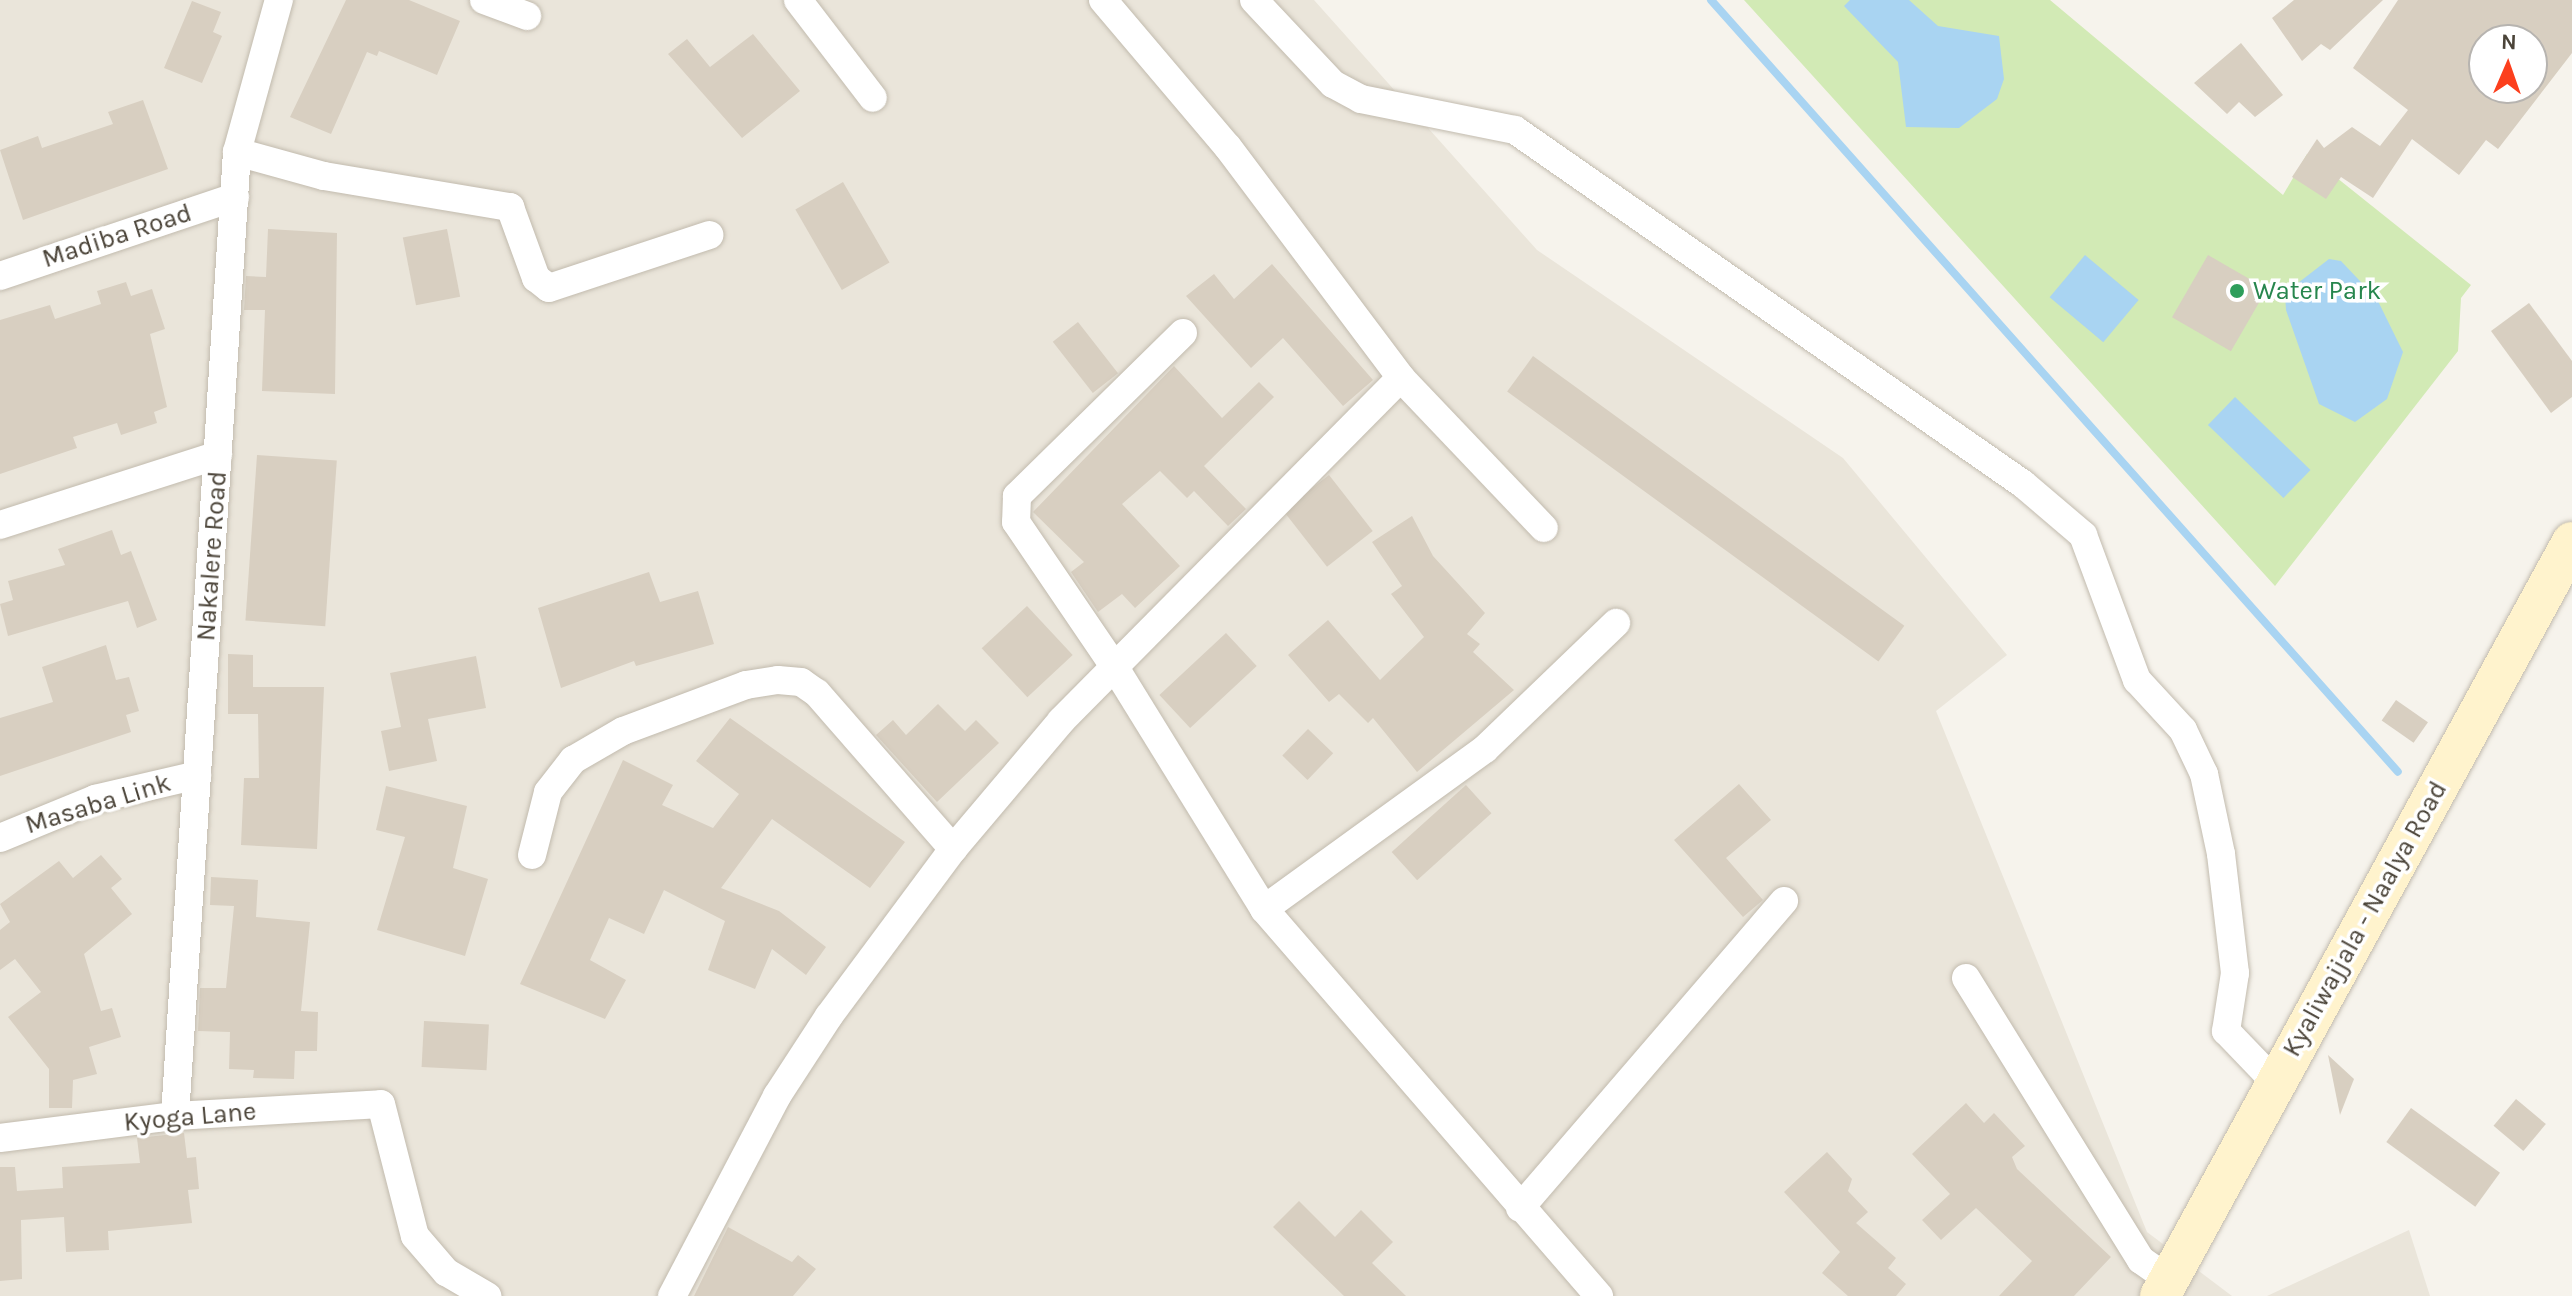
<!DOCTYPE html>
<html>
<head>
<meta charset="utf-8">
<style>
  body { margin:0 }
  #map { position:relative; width:2572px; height:1296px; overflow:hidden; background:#f6f3ec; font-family:Karla,sans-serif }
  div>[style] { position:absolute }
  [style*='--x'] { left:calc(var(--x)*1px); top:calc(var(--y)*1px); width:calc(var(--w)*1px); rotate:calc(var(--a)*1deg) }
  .residential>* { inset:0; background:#eae5da }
  .green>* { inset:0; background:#d2eab5 }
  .water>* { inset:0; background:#a9d4f2; transform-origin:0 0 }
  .stream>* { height:8px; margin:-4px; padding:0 4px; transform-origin:4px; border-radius:4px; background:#a9d4f2 }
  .building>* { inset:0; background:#d8cfc1; transform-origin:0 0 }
  .roads { filter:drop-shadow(0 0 2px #c2bbae) drop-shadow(0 0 2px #c2bbae) }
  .street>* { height:28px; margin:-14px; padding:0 14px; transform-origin:14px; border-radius:14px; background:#fff }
  .secondary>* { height:40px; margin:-20px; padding:0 20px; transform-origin:20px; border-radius:20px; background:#fff3cd }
  .dots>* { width:22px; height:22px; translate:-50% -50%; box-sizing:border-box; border:4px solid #fff; border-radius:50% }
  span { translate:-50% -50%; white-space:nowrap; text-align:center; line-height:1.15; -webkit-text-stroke:7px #fff; paint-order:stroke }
  .street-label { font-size:26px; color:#4b4439 }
  .leisure-label { font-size:26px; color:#27864d }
  .left { translate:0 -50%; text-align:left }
  .north { position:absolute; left:2468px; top:24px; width:80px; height:80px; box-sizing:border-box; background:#fff; border:2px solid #b7b4b0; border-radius:50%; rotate:2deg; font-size:22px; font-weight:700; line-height:32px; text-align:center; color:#4b4439 }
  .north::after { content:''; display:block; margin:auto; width:28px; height:36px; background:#fc3f1d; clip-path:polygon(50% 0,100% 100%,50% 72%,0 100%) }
</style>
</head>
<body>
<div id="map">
  <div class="residential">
    <div style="clip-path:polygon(0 0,1314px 0,1537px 250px,1843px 458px,2007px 655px,1936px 711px,2147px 1232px,2232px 1296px,0 1296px)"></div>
    <div style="clip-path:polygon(2409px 1230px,2430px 1296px,2267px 1296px)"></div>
  </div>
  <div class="green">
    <div style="clip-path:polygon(1744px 0,2050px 0,2283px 195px,2307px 154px,2471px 285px,2461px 298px,2458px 351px,2275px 586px)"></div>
  </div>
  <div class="water">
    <div style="clip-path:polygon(1850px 0,1909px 0,1938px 26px,1999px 36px,2004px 79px,1997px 99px,1959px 128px,1906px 127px,1898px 62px,1844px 6px)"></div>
    <div style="left:2085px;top:255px;width:70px;height:55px;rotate:40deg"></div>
    <div style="clip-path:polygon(2329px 259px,2341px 261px,2377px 299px,2403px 352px,2387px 399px,2355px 422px,2319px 404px,2286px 310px,2285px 293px)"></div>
    <div style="left:2235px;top:397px;width:105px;height:39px;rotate:44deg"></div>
  </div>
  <div class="stream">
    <div style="--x:1711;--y:0;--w:1033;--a:48.33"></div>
  </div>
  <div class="building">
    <div style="clip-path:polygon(346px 0,409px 0,460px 21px,437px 75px,379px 51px,377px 56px,367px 52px,331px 134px,290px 117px)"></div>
    <div style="clip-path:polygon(2294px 0,2383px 0,2330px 50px,2321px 44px,2302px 61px,2272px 18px)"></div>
    <div style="clip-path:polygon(evenodd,2398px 0,2572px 0,2572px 53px,2498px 149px,2486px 140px,2459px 175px,2412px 139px,2373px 198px,2341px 177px,2326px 199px,2292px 177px,2317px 139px,2324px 148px,2352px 127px,2380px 146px,2408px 110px,2353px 68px,2398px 0,2484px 40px,2532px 40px,2532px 88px,2484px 88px,2484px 40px)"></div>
    <div style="clip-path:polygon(192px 1px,221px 12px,213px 32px,222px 36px,202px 83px,164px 68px)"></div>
    <div style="clip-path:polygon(753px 34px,800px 91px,742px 138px,668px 54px,687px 39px,710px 67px)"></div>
    <div style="clip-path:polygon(2241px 43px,2283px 95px,2255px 117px,2239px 102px,2227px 114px,2194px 83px)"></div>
    <div style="clip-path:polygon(143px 100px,168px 169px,23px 220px,0 150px,38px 136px,42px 148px,113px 124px,108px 112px)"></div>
    <div style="left:843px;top:182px;width:93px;height:55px;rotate:60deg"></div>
    <div style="clip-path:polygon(268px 229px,337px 233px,335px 394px,262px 391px,265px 310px,244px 310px,246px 276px,266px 277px)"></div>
    <div style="left:447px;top:229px;width:69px;height:45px;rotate:79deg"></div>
    <div style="left:2208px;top:255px;width:68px;height:72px;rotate:30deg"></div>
    <div style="clip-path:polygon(1272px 264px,1373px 380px,1343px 406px,1283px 338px,1251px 368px,1186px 296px,1214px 274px,1234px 299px)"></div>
    <div style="clip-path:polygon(126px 282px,131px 296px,152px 289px,165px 329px,150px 334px,167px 407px,154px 412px,157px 423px,121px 435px,117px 423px,73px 437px,77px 448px,0 474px,0 320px,50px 305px,55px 319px,101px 304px,97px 291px)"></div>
    <div style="clip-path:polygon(2529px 303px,2572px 361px,2572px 397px,2551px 413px,2491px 331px)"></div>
    <div style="left:1078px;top:322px;width:65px;height:32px;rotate:52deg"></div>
    <div style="left:1533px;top:356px;width:459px;height:44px;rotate:36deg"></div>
    <div style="clip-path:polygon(1174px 366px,1222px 418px,1259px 382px,1274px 397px,1204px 466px,1246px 509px,1228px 526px,1194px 491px,1187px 498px,1160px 471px,1122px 504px,1180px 566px,1135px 608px,1122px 594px,1098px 612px,1071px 572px,1084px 562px,1033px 512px)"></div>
    <div style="left:257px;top:455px;width:80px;height:166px;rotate:4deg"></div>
    <div style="left:1329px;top:475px;width:71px;height:58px;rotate:52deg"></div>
    <div style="clip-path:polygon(1412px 516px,1433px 556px,1485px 613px,1467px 634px,1480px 644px,1473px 652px,1514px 690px,1417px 772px,1373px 718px,1368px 723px,1339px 694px,1329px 702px,1288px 655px,1328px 620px,1380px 680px,1424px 637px,1391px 594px,1402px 586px,1372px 542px)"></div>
    <div style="clip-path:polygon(112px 530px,121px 555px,131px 551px,157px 620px,137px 628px,128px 601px,8px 636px,0 604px,13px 600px,8px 581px,65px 565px,58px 549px)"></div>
    <div style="clip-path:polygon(649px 572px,660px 602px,698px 591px,714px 644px,636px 666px,634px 661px,561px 688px,538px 608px)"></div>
    <div style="left:1027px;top:606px;width:67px;height:62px;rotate:47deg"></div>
    <div style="left:1226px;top:633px;width:45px;height:91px;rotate:47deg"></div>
    <div style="clip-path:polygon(106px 645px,116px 680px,129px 677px,139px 711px,126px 715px,131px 732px,0 776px,0 718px,53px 702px,42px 667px)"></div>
    <div style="clip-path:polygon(228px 654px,253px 655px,253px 687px,324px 687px,317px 849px,241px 845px,244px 778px,259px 778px,258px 714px,228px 714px)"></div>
    <div style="clip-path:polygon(476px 656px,486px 708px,428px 719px,437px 761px,389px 771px,381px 731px,401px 727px,390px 673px)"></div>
    <div style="left:2396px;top:700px;width:39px;height:25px;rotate:35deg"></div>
    <div style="clip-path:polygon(938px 704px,965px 731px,976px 720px,999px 743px,937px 802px,876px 735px,893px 720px,906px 735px)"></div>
    <div style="clip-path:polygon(730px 718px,905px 842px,870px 888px,772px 819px,721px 888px,779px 911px,826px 947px,806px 975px,772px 949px,755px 989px,708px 970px,725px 921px,664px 890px,644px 934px,609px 918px,590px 960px,626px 980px,605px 1019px,520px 984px,623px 760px,673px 785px,662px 805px,713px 828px,739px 794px,696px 761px)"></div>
    <div style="left:1308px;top:729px;width:35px;height:37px;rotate:44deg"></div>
    <div style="clip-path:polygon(1739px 784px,1771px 820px,1726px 858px,1763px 900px,1743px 917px,1674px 840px)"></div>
    <div style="left:1466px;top:785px;width:38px;height:100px;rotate:48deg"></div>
    <div style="clip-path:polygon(386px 786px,467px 806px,453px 868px,488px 879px,465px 956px,377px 930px,405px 837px,376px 830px)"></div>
    <div style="clip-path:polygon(101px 855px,122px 879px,111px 888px,132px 914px,84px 954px,101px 1011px,112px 1008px,121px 1037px,89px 1047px,97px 1074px,73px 1080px,72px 1108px,49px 1108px,49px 1069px,8px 1017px,41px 992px,15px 959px,0 970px,0 930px,10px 922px,0 904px,59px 861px,73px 878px)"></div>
    <div style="clip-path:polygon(211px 877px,258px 880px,256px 917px,310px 922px,301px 1011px,318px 1012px,317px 1051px,295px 1051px,294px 1079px,253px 1078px,254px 1070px,229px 1069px,230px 1032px,198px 1031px,200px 988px,226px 988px,234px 906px,210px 905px)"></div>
    <div style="left:424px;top:1021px;width:65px;height:46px;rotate:3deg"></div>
    <div style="clip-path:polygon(2328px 1055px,2354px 1079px,2340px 1115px)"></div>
    <div style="left:2516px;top:1099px;width:39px;height:35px;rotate:40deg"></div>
    <div style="clip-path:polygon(1966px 1103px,1984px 1123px,1994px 1113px,2025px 1146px,2012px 1157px,2017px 1169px,2111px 1257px,2074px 1296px,1999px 1296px,2032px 1261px,1976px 1208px,1941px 1240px,1922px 1220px,1950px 1194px,1912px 1154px)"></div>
    <div style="left:2411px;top:1108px;width:110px;height:42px;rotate:36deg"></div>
    <div style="clip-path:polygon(184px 1133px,187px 1158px,196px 1157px,199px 1189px,188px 1190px,192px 1223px,108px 1231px,109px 1250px,66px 1252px,64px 1217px,21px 1220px,22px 1279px,0 1281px,0 1167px,15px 1167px,17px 1191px,63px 1188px,62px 1167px,140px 1163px,137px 1138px)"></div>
    <div style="clip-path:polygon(1827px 1152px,1852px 1179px,1848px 1191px,1868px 1212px,1856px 1223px,1896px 1258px,1888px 1268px,1906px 1284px,1896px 1296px,1848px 1296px,1822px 1273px,1840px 1252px,1784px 1192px)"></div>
    <div style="clip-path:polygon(1299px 1201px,1335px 1237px,1361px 1210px,1393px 1242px,1372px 1263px,1406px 1296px,1344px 1296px,1273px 1227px)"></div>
    <div style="clip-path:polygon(728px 1227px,792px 1262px,798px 1255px,816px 1269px,793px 1296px,694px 1296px)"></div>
  </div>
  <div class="roads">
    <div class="street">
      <div style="--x:484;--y:0;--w:46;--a:20.4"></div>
      <div style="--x:798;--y:0;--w:123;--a:52.6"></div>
      <div style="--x:1103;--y:0;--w:192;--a:49.7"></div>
      <div style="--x:1227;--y:146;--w:290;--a:53.1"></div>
      <div style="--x:1401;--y:378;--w:207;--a:46.4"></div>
      <div style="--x:1254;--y:0;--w:115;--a:46.8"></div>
      <div style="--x:1333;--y:84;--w:32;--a:28"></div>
      <div style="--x:1361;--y:99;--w:157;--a:11.4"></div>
      <div style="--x:1515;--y:130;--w:619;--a:34.87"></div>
      <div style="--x:2023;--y:484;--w:79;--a:40.4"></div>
      <div style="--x:2083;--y:535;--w:155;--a:69.6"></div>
      <div style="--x:2137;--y:680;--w:68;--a:47.4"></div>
      <div style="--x:2183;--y:730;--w:49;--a:64.5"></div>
      <div style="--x:2204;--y:774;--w:82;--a:78"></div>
      <div style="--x:2221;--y:854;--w:120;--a:83.3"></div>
      <div style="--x:2235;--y:973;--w:59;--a:98.8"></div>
      <div style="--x:2226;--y:1031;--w:72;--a:46.1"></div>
      <div style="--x:237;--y:152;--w:90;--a:15.4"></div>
      <div style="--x:324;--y:176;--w:189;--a:9.5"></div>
      <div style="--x:510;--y:207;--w:76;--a:69.9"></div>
      <div style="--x:536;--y:278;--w:16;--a:38"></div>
      <div style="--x:549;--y:288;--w:169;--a:-18.3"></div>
      <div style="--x:0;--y:276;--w:248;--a:-18.6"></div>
      <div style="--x:1183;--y:333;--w:233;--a:135.5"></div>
      <div style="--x:1017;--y:496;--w:26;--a:92"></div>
      <div style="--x:1016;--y:522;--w:174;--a:55.8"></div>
      <div style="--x:1114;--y:666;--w:286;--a:58.3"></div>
      <div style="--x:1264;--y:909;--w:512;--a:49.12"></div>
      <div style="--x:0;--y:525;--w:229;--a:-17.8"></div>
      <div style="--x:0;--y:838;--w:103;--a:-22.3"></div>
      <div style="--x:95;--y:799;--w:105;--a:-13.2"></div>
      <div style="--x:532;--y:855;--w:65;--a:-75.7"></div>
      <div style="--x:548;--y:792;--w:41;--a:-52"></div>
      <div style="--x:573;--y:760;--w:58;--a:-30.1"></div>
      <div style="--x:623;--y:731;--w:131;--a:-20.5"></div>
      <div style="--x:746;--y:685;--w:32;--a:-9"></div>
      <div style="--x:778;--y:680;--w:23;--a:5"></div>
      <div style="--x:801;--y:682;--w:19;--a:35"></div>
      <div style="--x:817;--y:693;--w:207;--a:48.9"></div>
      <div style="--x:1264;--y:909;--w:273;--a:-35.9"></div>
      <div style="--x:1485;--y:749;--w:182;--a:-43.9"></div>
      <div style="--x:1966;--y:978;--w:332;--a:58.2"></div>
      <div style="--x:2141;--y:1260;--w:33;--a:35"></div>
      <div style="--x:175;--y:1116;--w:966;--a:-86.32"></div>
      <div style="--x:237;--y:152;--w:158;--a:-74.6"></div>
      <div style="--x:0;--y:1138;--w:176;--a:-7.2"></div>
      <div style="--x:175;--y:1116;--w:206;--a:-3.3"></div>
      <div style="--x:381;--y:1104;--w:136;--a:75.6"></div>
      <div style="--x:415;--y:1236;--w:48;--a:49.3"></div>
      <div style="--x:446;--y:1272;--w:48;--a:30.3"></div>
      <div style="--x:1520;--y:1208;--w:405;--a:-49.3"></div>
      <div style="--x:672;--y:1296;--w:226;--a:-62.3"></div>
      <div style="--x:777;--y:1096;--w:95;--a:-57"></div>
      <div style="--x:829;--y:1016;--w:208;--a:-53.4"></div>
      <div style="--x:953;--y:849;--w:167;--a:-49.8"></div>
      <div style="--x:1061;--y:721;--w:483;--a:-45.3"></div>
    </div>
    <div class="secondary">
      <div style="--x:2160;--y:1296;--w:859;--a:-61.35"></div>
    </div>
  </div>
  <div class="dots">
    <div style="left:2237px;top:291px;background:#2e9e5b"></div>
  </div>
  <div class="street-label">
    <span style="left:117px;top:236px;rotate:-18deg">Madiba Road</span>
    <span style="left:212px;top:556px;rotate:-86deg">Nakalere Road</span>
    <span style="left:98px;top:804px;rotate:-17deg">Masaba Link</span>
    <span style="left:2365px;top:919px;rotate:-61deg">Kyaliwajjala - Naalya Road</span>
    <span style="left:190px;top:1117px;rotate:-5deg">Kyoga Lane</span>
  </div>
  <div class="leisure-label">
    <span class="left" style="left:2253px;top:291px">Water Park</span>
  </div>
  <div class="north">N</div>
</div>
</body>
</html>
